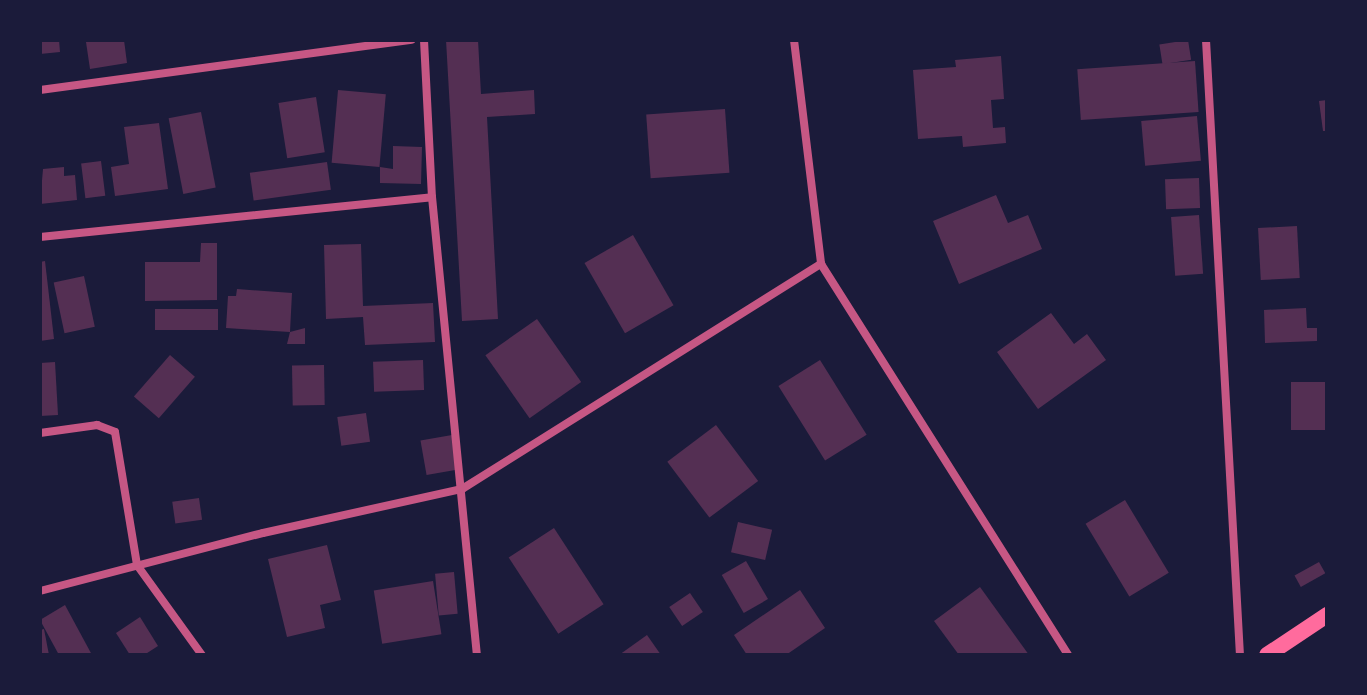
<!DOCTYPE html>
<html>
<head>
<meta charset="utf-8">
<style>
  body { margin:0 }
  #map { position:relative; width:1367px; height:695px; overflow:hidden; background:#1b1b3a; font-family:"Source Sans 3",sans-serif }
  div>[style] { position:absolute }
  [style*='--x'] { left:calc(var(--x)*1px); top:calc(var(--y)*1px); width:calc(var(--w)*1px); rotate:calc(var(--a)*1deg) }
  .building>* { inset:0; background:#542f53; transform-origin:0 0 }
  .minor>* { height:8px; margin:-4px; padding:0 4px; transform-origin:4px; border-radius:4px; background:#c65784 }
  .secondary>* { height:16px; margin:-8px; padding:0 8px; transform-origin:8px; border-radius:8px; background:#ff6b9d }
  span { translate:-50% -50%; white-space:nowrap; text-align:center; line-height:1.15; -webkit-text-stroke:6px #1b1b3a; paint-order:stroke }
  .frame { position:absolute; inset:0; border:42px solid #1b1b3a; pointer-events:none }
</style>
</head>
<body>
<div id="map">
  <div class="building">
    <div style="clip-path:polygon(40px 40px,59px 40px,60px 52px,40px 54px)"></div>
    <div style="clip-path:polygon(124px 40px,127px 63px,90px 69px,86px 42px)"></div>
    <div style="clip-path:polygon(446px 40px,478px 40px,481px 94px,534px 90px,535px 114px,487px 117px,498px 319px,462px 321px)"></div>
    <div style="left:1188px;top:40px;width:20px;height:29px;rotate:81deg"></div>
    <div style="clip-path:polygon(1001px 56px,1004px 99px,991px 100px,993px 128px,1005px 127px,1006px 143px,963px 147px,962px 136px,918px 139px,913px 70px,956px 67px,955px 60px)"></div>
    <div style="left:1195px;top:61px;width:51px;height:118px;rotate:86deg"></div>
    <div style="left:338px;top:90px;width:48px;height:73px;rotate:5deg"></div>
    <div style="left:316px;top:97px;width:56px;height:38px;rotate:81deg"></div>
    <div style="clip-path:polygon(1327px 100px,1327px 131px,1323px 131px,1319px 101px)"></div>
    <div style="left:725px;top:109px;width:64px;height:79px;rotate:86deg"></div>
    <div style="left:201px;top:112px;width:77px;height:33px;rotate:79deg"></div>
    <div style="left:1197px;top:116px;width:45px;height:56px;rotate:85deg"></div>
    <div style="clip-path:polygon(159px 123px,168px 189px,115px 196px,111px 167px,129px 164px,124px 127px)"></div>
    <div style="clip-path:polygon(393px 146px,422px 147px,421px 184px,380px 183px,380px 167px,393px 169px)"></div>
    <div style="left:101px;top:161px;width:35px;height:20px;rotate:83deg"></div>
    <div style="left:327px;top:162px;width:28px;height:78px;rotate:82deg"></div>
    <div style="clip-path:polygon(64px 167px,64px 176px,75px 175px,77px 200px,40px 204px,43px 169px)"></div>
    <div style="left:1199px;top:178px;width:30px;height:34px;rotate:88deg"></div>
    <div style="clip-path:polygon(996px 195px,1008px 223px,1028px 215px,1042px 249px,959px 284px,933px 221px)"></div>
    <div style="left:1199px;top:215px;width:59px;height:28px;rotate:86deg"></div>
    <div style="left:1297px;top:226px;width:52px;height:39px;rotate:87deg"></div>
    <div style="left:633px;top:235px;width:81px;height:56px;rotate:60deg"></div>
    <div style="clip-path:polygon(201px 243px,217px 243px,217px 300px,145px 301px,145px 262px,200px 262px)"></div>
    <div style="clip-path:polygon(361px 244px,363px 306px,433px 303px,435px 342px,365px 345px,363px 317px,326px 319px,324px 245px)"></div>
    <div style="clip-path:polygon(45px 261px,54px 339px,40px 341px,40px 262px)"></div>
    <div style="left:84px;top:276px;width:52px;height:31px;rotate:78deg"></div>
    <div style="clip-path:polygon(237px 289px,292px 293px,290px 332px,305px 328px,305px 344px,287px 344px,290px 332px,226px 328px,228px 296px,236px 296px)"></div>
    <div style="clip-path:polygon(1306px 308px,1307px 328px,1317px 328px,1317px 341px,1265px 343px,1264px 310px)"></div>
    <div style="left:155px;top:309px;width:63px;height:21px"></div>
    <div style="clip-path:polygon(1051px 313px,1074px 344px,1087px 334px,1106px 360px,1038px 409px,997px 352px)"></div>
    <div style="left:537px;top:319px;width:77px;height:63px;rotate:55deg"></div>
    <div style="left:170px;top:355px;width:33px;height:55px;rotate:41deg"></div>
    <div style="left:423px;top:360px;width:30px;height:50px;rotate:88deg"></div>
    <div style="left:820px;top:360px;width:88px;height:49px;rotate:58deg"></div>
    <div style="clip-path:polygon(55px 362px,58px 415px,40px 416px,40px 363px)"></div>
    <div style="left:324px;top:365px;width:40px;height:32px;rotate:89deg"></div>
    <div style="left:1327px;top:382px;width:48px;height:36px;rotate:90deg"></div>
    <div style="left:366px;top:413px;width:29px;height:29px;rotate:82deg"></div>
    <div style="left:716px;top:425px;width:70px;height:61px;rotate:53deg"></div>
    <div style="left:452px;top:435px;width:35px;height:32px;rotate:80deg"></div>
    <div style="left:199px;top:498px;width:22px;height:27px;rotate:82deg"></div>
    <div style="left:1125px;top:500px;width:85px;height:46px;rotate:59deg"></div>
    <div style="left:738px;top:522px;width:35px;height:31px;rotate:13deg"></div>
    <div style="left:554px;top:528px;width:91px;height:54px;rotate:57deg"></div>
    <div style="clip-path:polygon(327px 545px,341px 600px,320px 605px,325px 628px,287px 637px,268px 559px)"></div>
    <div style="left:746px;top:561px;width:44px;height:28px;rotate:60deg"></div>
    <div style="left:1319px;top:562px;width:13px;height:28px;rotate:61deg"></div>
    <div style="left:454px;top:572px;width:42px;height:19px;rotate:85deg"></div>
    <div style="left:433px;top:581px;width:54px;height:60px;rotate:81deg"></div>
    <div style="clip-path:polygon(980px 587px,1029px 655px,959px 655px,934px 621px)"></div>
    <div style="clip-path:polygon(800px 590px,825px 628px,786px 655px,747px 655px,734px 635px)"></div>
    <div style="left:690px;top:593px;width:23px;height:25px;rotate:56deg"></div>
    <div style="clip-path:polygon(65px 605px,92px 655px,59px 655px,40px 620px)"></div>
    <div style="clip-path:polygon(140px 617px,158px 646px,144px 655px,130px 655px,116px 633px)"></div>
    <div style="clip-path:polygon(44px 629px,49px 655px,40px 655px,40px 630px)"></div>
    <div style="clip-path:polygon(647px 635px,661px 655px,619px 655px)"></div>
  </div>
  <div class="minor">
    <div style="--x:424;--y:40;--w:157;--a:87.1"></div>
    <div style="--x:432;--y:197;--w:460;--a:84.4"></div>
    <div style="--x:794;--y:40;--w:226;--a:83.1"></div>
    <div style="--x:821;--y:264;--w:462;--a:57.7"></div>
    <div style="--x:1206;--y:40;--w:616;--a:86.84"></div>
    <div style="--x:40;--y:90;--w:375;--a:-7.7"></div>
    <div style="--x:40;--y:237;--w:394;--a:-5.8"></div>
    <div style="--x:40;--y:433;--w:58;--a:-8"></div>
    <div style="--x:97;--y:425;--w:19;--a:21"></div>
    <div style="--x:115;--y:432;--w:135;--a:80.6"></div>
    <div style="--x:137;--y:565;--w:111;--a:54.2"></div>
    <div style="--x:40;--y:591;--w:230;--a:-14.6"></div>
    <div style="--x:263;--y:533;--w:204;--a:-12.5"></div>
    <div style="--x:462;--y:489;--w:424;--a:-32.1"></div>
  </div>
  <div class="secondary">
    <div style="--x:1267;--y:655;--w:72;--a:-33.7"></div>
  </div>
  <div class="frame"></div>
</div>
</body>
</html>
